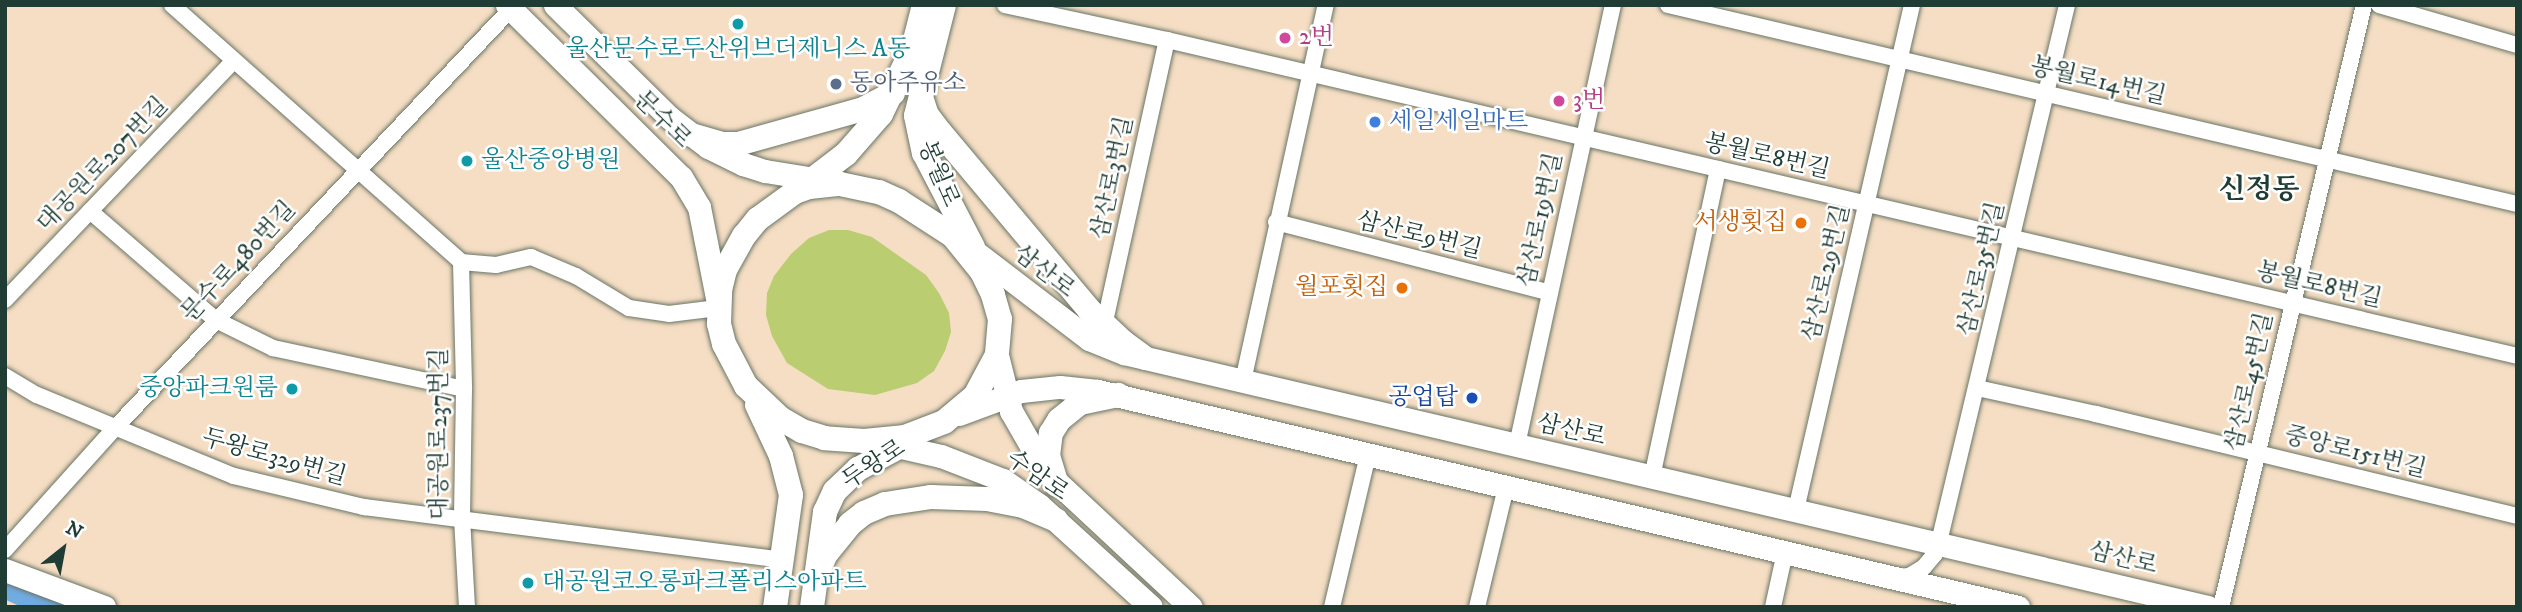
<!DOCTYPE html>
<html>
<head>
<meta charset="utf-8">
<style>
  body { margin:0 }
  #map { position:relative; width:2522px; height:612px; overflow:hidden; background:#f5dec4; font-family:"IM FELL DW Pica","Noto Serif KR",serif }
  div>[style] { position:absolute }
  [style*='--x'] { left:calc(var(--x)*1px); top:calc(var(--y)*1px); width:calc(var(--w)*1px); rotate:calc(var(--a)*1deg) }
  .green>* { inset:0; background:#bacd71 }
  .river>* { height:33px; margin:-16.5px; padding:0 16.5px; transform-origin:16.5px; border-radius:16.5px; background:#70abe1 }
  .roads { filter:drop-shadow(0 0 2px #6a7566) drop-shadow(0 0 2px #6a7566) }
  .street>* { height:16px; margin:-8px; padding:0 8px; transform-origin:8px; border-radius:8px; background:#fff }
  .secondary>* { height:23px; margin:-11.5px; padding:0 11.5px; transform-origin:11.5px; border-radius:11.5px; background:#fff }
  .primary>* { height:24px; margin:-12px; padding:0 12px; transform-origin:12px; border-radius:12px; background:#fff }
  .dots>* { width:19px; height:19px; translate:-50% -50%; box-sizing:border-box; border:4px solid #fff; border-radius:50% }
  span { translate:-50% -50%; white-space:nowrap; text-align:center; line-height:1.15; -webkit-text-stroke:5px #fff; paint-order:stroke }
  .hotel-label { font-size:24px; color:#b23c85 }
  .left { translate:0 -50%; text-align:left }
  .culture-label { font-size:24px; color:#0d838f }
  .right { translate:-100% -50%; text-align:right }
  .street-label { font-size:24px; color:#1f3d34 }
  .service-label { font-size:24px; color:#4e5e75 }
  .shop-label { font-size:24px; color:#366cbe }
  .food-label { font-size:24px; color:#c56008 }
  .transit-label { font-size:24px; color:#164399 }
  .quarter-label { font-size:28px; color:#1f3d34; font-weight:700 }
  .frame { position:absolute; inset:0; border:7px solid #1f3d34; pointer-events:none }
  .north { position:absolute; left:28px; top:514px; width:70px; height:70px; -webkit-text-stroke:5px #fff; paint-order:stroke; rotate:31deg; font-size:19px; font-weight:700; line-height:28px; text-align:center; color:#1f3d34 }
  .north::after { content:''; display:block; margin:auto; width:24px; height:32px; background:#1f3d34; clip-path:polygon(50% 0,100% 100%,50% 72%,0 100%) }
</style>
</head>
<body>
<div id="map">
  <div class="green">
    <div style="clip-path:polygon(829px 230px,848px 230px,872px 237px,926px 275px,939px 293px,949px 313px,951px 332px,945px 351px,934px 371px,917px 383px,875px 395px,828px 389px,787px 363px,772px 336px,766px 315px,767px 293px,774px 276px,791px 254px,809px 238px)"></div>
  </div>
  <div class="river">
    <div style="--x:5;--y:581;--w:63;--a:24.5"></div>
  </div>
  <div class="roads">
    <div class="street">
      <div style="--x:172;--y:5;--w:387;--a:41.6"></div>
      <div style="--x:461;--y:262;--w:35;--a:5"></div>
      <div style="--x:496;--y:265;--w:36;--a:-13"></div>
      <div style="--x:531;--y:257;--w:49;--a:22.9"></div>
      <div style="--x:576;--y:276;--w:62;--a:31.1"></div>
      <div style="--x:629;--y:308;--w:40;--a:8.5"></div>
      <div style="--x:669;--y:314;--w:49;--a:-7"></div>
      <div style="--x:1005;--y:5;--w:166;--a:12.2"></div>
      <div style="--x:1167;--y:40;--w:1386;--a:13.17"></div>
      <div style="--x:1668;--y:5;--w:872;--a:13.19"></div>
      <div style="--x:2379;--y:5;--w:144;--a:16.2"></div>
      <div style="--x:90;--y:211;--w:167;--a:40.9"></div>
      <div style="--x:216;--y:320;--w:64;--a:26.2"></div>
      <div style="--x:273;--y:348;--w:195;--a:12.1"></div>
      <div style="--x:1276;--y:222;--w:283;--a:14.5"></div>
      <div style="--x:461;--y:262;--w:127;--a:88.6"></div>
      <div style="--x:464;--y:389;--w:129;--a:90.9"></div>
      <div style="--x:462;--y:518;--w:89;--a:86.8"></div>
      <div style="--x:5;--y:300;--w:330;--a:-46.3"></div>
      <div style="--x:1104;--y:326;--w:293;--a:-77.6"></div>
      <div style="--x:5;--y:376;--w:37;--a:31"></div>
      <div style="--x:37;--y:395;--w:213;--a:22.4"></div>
      <div style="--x:234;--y:476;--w:134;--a:13.4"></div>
      <div style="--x:364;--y:507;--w:421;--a:7.2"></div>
      <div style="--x:1243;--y:381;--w:385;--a:-77.6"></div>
      <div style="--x:1977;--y:388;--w:122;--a:12.3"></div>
      <div style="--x:2096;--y:414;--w:433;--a:13.6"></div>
      <div style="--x:1517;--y:445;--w:450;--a:-77.7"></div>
      <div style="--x:1652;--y:477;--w:315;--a:-77.9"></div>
      <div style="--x:1796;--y:510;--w:518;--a:-77.06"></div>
      <div style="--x:5;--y:550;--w:164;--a:-48"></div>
      <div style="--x:115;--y:428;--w:577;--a:-46.62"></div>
      <div style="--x:1898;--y:577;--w:11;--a:-5"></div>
      <div style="--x:1909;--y:576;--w:17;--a:-31"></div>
      <div style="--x:1924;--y:567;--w:17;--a:-50"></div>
      <div style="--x:1935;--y:554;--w:13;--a:-72"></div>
      <div style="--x:1939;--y:542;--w:552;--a:-76.59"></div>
      <div style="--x:1332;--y:607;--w:156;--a:-76.7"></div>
      <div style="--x:1477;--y:607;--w:123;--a:-76.4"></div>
      <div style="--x:1773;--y:607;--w:56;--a:-77.7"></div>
      <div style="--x:2221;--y:607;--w:619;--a:-76.64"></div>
    </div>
    <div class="secondary">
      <div style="--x:507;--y:5;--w:245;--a:44.7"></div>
      <div style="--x:681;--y:177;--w:35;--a:59"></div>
      <div style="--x:699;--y:207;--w:93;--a:78.8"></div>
      <div style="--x:555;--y:5;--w:161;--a:44.5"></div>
      <div style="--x:670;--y:118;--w:48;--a:37.3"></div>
      <div style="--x:708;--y:147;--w:39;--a:26"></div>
      <div style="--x:743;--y:164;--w:23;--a:18"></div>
      <div style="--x:765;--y:171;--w:63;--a:9.2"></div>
      <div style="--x:966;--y:245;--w:155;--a:37.4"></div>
      <div style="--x:1089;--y:339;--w:38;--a:22"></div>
      <div style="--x:1124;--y:353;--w:1113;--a:13.19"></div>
      <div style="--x:997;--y:355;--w:58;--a:76"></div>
      <div style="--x:1011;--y:411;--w:70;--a:60.2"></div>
      <div style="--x:1046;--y:472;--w:198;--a:43"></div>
      <div style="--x:959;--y:414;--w:66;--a:-20.4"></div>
      <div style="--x:1021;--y:391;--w:39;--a:-6"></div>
      <div style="--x:1060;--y:387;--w:38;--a:6"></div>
      <div style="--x:1098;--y:391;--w:945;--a:13.21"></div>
      <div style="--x:888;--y:444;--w:54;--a:12.8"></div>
      <div style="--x:941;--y:456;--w:66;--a:21.2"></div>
      <div style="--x:1003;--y:480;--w:44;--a:34.8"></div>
      <div style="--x:1039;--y:505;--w:151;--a:42.3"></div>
      <div style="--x:5;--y:570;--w:106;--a:20.5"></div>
    </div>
    <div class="primary">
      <div style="--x:944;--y:5;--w:114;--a:104.2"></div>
      <div style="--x:916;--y:116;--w:38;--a:78"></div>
      <div style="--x:924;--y:153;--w:106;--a:62.5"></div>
      <div style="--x:921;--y:97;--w:19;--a:72"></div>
      <div style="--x:927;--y:115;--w:21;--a:53"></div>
      <div style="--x:940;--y:132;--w:234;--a:50"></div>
      <div style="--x:1090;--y:311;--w:45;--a:43.2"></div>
      <div style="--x:1123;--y:342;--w:27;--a:36"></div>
      <div style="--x:688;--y:134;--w:36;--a:16"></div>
      <div style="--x:723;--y:144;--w:15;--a:0"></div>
      <div style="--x:738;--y:144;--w:130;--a:-15.6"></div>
      <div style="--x:863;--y:109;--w:34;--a:-28"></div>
      <div style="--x:840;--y:184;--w:40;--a:12"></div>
      <div style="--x:879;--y:192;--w:22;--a:24"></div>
      <div style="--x:899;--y:201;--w:64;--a:32.9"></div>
      <div style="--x:953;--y:236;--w:46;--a:51.1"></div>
      <div style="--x:982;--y:272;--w:25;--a:64"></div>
      <div style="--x:993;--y:295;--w:25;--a:74"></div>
      <div style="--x:1000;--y:319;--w:36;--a:95"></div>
      <div style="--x:997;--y:355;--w:47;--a:118.2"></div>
      <div style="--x:975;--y:396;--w:40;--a:140"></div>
      <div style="--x:944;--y:422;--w:42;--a:159"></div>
      <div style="--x:905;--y:437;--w:41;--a:174.4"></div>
      <div style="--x:864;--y:441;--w:39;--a:-176"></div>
      <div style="--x:825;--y:438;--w:24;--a:-163"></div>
      <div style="--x:802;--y:431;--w:24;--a:-150"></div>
      <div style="--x:781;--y:419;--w:48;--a:-136.7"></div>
      <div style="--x:746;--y:386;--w:47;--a:-117.6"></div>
      <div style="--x:724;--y:344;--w:21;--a:-104"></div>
      <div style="--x:719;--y:324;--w:34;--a:-88"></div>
      <div style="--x:720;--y:290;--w:21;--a:-76"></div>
      <div style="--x:725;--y:270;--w:39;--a:-61"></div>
      <div style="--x:744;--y:236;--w:22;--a:-51"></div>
      <div style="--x:758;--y:219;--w:46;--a:-36.1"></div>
      <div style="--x:795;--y:192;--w:15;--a:-20"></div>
      <div style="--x:809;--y:187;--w:31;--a:-6"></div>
      <div style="--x:804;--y:186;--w:53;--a:-37.3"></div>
      <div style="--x:846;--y:154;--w:53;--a:-48.8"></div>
      <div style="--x:881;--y:114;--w:73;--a:-64.1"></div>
      <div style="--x:913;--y:48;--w:44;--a:-75.7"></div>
      <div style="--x:757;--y:405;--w:56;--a:64.8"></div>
      <div style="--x:781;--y:456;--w:40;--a:75.6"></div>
      <div style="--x:791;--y:495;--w:113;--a:98.1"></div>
      <div style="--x:1057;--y:485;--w:30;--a:-107"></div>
      <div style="--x:1048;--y:456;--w:23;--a:-83"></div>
      <div style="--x:1051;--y:433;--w:15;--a:-58"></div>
      <div style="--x:1059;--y:420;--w:27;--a:-39"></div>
      <div style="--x:1080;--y:403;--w:39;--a:-12"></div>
      <div style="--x:816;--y:576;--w:24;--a:-66"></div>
      <div style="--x:826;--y:554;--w:38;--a:-51"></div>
      <div style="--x:850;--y:524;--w:18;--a:-38"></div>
      <div style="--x:864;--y:513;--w:23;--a:-23"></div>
      <div style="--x:885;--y:504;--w:47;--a:-8.7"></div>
      <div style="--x:931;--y:497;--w:56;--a:2"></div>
      <div style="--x:987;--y:499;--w:37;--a:11"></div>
      <div style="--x:1023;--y:506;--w:36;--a:23"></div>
      <div style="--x:812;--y:607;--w:96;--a:-82.2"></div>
      <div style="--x:825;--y:512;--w:23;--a:-65"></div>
      <div style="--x:835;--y:491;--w:32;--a:-44"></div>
      <div style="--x:858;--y:469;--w:55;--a:-28.4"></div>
    </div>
  </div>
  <div class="dots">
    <div style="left:738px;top:24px;background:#0f9aa8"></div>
    <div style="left:1285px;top:38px;background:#d1479c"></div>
    <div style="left:836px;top:84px;background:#5c6f8a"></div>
    <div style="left:1559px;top:101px;background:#d1479c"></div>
    <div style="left:1375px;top:122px;background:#3f7fe0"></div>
    <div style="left:467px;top:161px;background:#0f9aa8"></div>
    <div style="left:1801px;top:223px;background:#e8710a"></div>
    <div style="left:1402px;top:288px;background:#e8710a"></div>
    <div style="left:292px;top:389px;background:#0f9aa8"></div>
    <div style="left:1472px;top:398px;background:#1a4fb4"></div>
    <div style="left:528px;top:583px;background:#0f9aa8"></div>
  </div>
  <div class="hotel-label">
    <span class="left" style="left:1299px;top:38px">2번</span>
    <span class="left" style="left:1573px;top:101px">3번</span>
  </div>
  <div class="culture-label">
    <span style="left:738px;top:50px">울산문수로두산위브더제니스 A동</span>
    <span class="left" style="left:481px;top:161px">울산중앙병원</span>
    <span class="right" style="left:278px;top:389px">중앙파크원룸</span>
    <span class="left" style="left:542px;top:583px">대공원코오롱파크폴리스아파트</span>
  </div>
  <div class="street-label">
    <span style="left:2098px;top:82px;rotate:13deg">봉월로14번길</span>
    <span style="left:662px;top:120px;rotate:45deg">문수로</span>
    <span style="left:1767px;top:157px;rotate:13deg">봉월로8번길</span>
    <span style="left:103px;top:165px;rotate:-46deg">대공원로207번길</span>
    <span style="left:938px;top:174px;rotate:67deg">봉월로</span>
    <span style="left:1113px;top:178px;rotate:-78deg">삼산로3번길</span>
    <span style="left:1541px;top:220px;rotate:-78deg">삼산로19번길</span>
    <span style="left:1419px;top:236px;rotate:14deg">삼산로9번길</span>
    <span style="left:239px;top:262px;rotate:-47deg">문수로480번길</span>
    <span style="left:1982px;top:269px;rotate:-77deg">삼산로35번길</span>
    <span style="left:1044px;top:272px;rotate:38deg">삼산로</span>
    <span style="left:1827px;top:273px;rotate:-77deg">삼산로29번길</span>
    <span style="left:2319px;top:286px;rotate:13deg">봉월로8번길</span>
    <span style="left:2250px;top:382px;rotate:-77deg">삼산로45번길</span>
    <span style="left:1571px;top:431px;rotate:13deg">삼산로</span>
    <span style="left:440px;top:434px;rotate:-90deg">대공원로237번길</span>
    <span style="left:2355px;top:453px;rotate:14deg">중앙로151번길</span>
    <span style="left:274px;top:458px;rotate:16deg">두왕로329번길</span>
    <span style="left:874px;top:465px;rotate:-33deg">두왕로</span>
    <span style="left:1037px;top:476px;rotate:35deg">수암로</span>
    <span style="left:2123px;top:559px;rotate:14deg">삼산로</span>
  </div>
  <div class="service-label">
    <span class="left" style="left:850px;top:84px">동아주유소</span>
  </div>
  <div class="shop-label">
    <span class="left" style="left:1389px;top:122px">세일세일마트</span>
  </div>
  <div class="food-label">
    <span class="right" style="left:1787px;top:223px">서생횟집</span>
    <span class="right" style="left:1388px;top:288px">월포횟집</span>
  </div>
  <div class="transit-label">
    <span class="right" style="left:1458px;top:398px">공업탑</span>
  </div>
  <div class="quarter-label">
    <span style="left:2259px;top:190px">신정동</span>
  </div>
  <div class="frame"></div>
  <div class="north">N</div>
</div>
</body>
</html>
